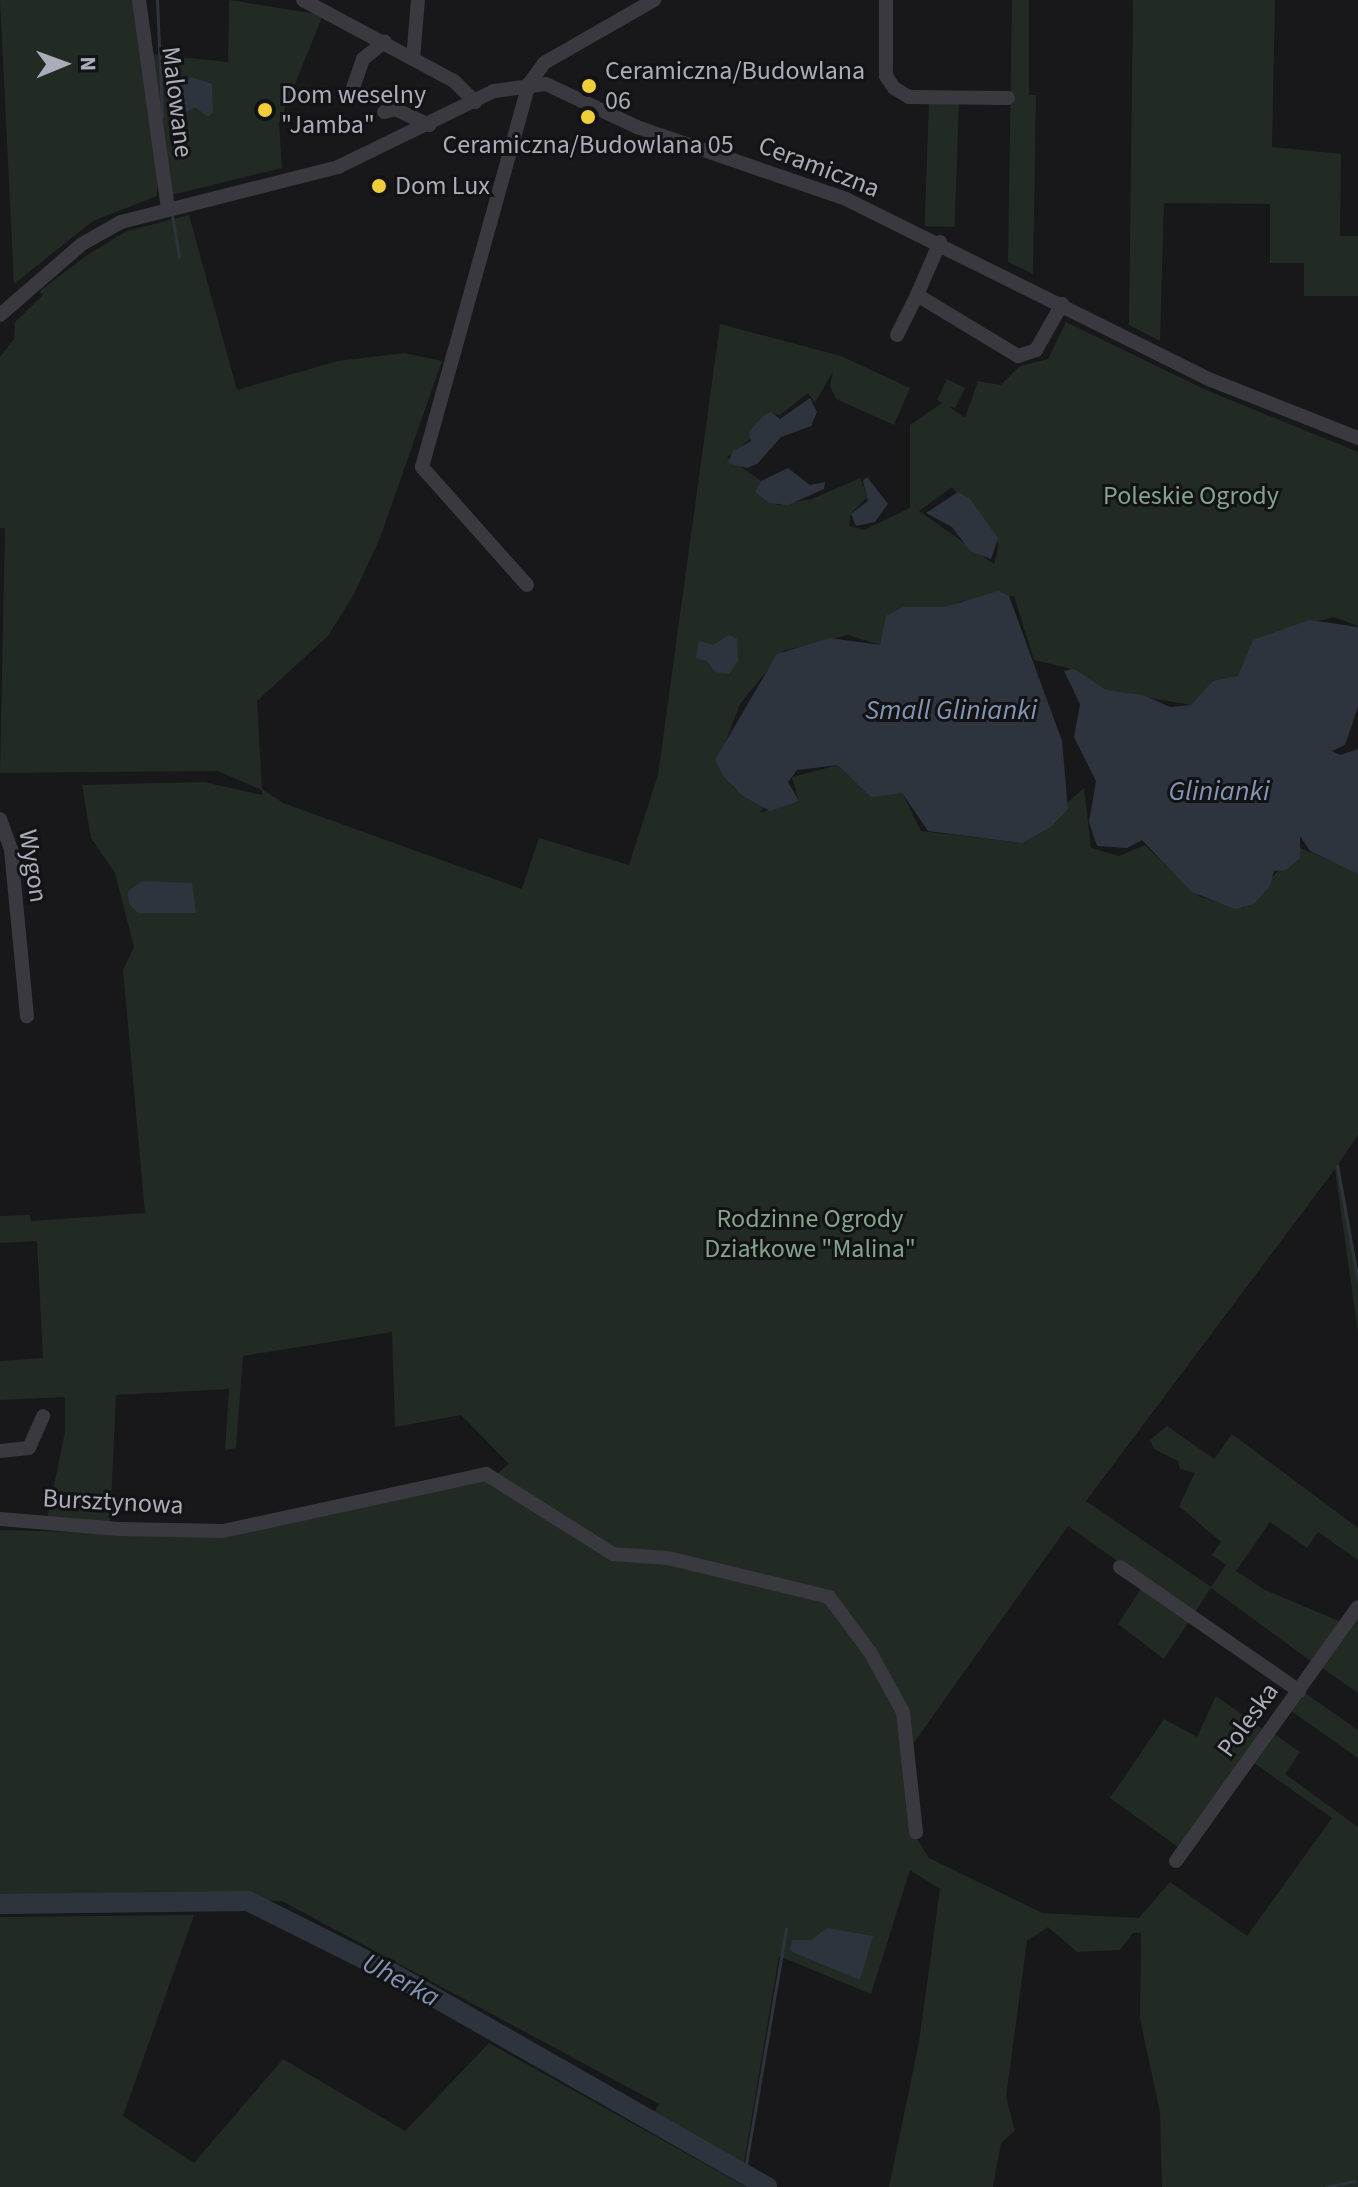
<!DOCTYPE html>
<html>
<head>
<meta charset="utf-8">
<style>
  body { margin:0 }
  #map { position:relative; width:1358px; height:2187px; overflow:hidden; background:#18181a; font-family:"Source Sans 3",sans-serif }
  div>[style] { position:absolute }
  [style*='--x'] { left:calc(var(--x)*1px); top:calc(var(--y)*1px); width:calc(var(--w)*1px); rotate:calc(var(--a)*1deg) }
  .green>* { inset:0; background:#222a24; transform-origin:0 0 }
  .water>* { inset:0; background:#2e343e }
  .stream>* { height:3px; margin:-1.5px; padding:0 1.5px; transform-origin:1.5px; border-radius:1.5px; background:#2e343e }
  .river>* { height:20px; margin:-10px; padding:0 10px; transform-origin:10px; border-radius:10px; background:#2e343e }
  .minor>* { height:14px; margin:-7px; padding:0 7px; transform-origin:7px; border-radius:7px; background:#39393f }
  .dots>* { width:22px; height:22px; translate:-50% -50%; box-sizing:border-box; border:4px solid #131315; border-radius:50% }
  span { translate:-50% -50%; white-space:nowrap; text-align:center; line-height:1.15; -webkit-text-stroke:6px #131315; paint-order:stroke }
  .poi-label { font-size:26px; color:#aaadb9 }
  .left { translate:0 -50%; text-align:left }
  .street-label { font-size:26px; color:#aaadb9 }
  .park-label { font-size:26px; color:#82a489 }
  .water-label { font-size:28px; color:#8295b4; font-style:italic }
  .north { position:absolute; left:24px; top:24px; width:80px; height:80px; -webkit-text-stroke:6px #131315; paint-order:stroke; rotate:89deg; font-size:22px; font-weight:700; line-height:32px; text-align:center; color:#aaadb9 }
  .north::after { content:''; display:block; margin:auto; width:28px; height:36px; background:#aaadb9; clip-path:polygon(50% 0,100% 100%,50% 72%,0 100%) }
</style>
</head>
<body>
<div id="map">
  <div class="green">
    <div style="clip-path:polygon(0 0,133px 0,158px 175px,157px 196px,93px 221px,14px 284px)"></div>
    <div style="clip-path:polygon(229px 0,323px 15px,279px 123px,282px 168px,167px 196px,150px 54px,228px 62px)"></div>
    <div style="clip-path:polygon(1012px 0,1029px 0,1029px 95px,1036px 95px,1033px 274px,1008px 262px)"></div>
    <div style="clip-path:polygon(1133px 0,1275px 0,1272px 147px,1341px 154px,1340px 236px,1358px 236px,1358px 296px,1304px 296px,1304px 263px,1270px 263px,1270px 204px,1164px 203px,1160px 341px,1129px 325px)"></div>
    <div style="left:929px;top:101px;width:30px;height:125px;rotate:2deg"></div>
    <div style="clip-path:polygon(evenodd,189px 215px,237px 390px,338px 361px,404px 353px,442px 361px,380px 538px,354px 594px,328px 636px,257px 701px,262px 789px,283px 803px,522px 889px,539px 838px,629px 865px,658px 775px,720px 324px,841px 356px,910px 388px,894px 425px,836px 399px,830px 386px,833px 371px,815px 403px,808px 393px,780px 415px,771px 413px,750px 432px,753px 437px,727px 457px,761px 481px,755px 492px,778px 505px,812px 499px,860px 478px,867px 497px,851px 514px,849px 526px,864px 530px,910px 508px,910px 425px,942px 403px,937px 400px,947px 379px,965px 388px,955px 408px,948px 406px,965px 418px,978px 381px,1001px 385px,1020px 366px,1048px 359px,1066px 322px,1206px 390px,1358px 452px,1358px 626px,1334px 617px,1278px 631px,1238px 676px,1213px 682px,1192px 705px,1096px 689px,1068px 668px,1034px 660px,1014px 596px,961px 601px,880px 645px,848px 635px,783px 651px,740px 704px,717px 764px,734px 788px,764px 807px,759px 813px,799px 801px,792px 777px,838px 765px,902px 793px,921px 831px,1022px 843px,1084px 788px,1091px 848px,1119px 856px,1145px 845px,1200px 897px,1243px 908px,1300px 848px,1358px 872px,1358px 1135px,1339px 1163px,1358px 1273px,1358px 1333px,1335px 1169px,1086px 1501px,1211px 1587px,1226px 1565px,1212px 1555px,1221px 1542px,1179px 1506px,1195px 1473px,1180px 1469px,1178px 1461px,1154px 1449px,1150px 1440px,1167px 1426px,1214px 1459px,1232px 1434px,1358px 1528px,1358px 1560px,1318px 1532px,1307px 1548px,1270px 1522px,1236px 1571px,1265px 1590px,1341px 1622px,1312px 1662px,1211px 1588px,1164px 1659px,1118px 1624px,1146px 1581px,1068px 1526px,908px 1751px,914px 1834px,929px 1858px,1042px 1913px,1139px 1918px,1170px 1882px,1247px 1936px,1332px 1818px,1254px 1763px,1274px 1734px,1300px 1752px,1285px 1774px,1358px 1827px,1358px 2187px,1162px 2187px,1160px 2112px,1140px 2019px,1141px 1933px,1133px 1933px,1120px 1950px,1077px 1952px,1048px 1927px,1027px 1941px,1006px 2097px,1015px 2131px,1001px 2143px,993px 2187px,889px 2187px,919px 2042px,940px 1889px,910px 1870px,871px 1994px,779px 1956px,743px 2168px,651px 2118px,659px 2104px,282px 1901px,0 1894px,0 1530px,228px 1536px,488px 1481px,509px 1464px,461px 1415px,395px 1427px,392px 1332px,243px 1356px,236px 1448px,225px 1450px,229px 1389px,116px 1395px,110px 1525px,47px 1519px,65px 1432px,65px 1397px,0 1400px,0 1361px,43px 1358px,37px 1241px,0 1243px,0 1216px,30px 1215px,31px 1221px,145px 1213px,123px 970px,134px 947px,115px 873px,91px 838px,82px 785px,204px 782px,262px 795px,262px 790px,218px 771px,0 773px,5px 528px,0 528px,0 357px,14px 339px,15px 322px,43px 295px,40px 291px,87px 255px,127px 231px,189px 215px,952px 487px,999px 545px,994px 564px,919px 511px,952px 487px)"></div>
    <div style="clip-path:polygon(1358px 1617px,1358px 1693px,1322px 1668px)"></div>
    <div style="clip-path:polygon(1305px 1693px,1358px 1730px,1358px 1758px,1291px 1711px)"></div>
    <div style="clip-path:polygon(1216px 1696px,1264px 1730px,1181px 1849px,1110px 1798px,1164px 1719px,1197px 1737px)"></div>
    <div style="clip-path:polygon(194px 1915px,123px 2116px,194px 2163px,283px 2059px,405px 2131px,489px 2043px,746px 2187px,0 2187px,0 1917px)"></div>
  </div>
  <div class="water">
    <div style="clip-path:polygon(191px 77px,212px 84px,213px 112px,208px 117px,195px 107px,186px 112px,173px 99px,176px 87px)"></div>
    <div style="clip-path:polygon(810px 398px,817px 412px,811px 426px,781px 437px,757px 464px,747px 468px,728px 463px,733px 451px,751px 441px,749px 432px,763px 416px,771px 412px,780px 419px)"></div>
    <div style="clip-path:polygon(788px 468px,810px 485px,825px 482px,824px 489px,788px 505px,769px 503px,755px 492px,761px 481px)"></div>
    <div style="clip-path:polygon(867px 477px,888px 504px,875px 522px,856px 526px,851px 514px,868px 501px,863px 481px)"></div>
    <div style="clip-path:polygon(958px 492px,970px 499px,998px 538px,991px 559px,970px 551px,952px 527px,926px 513px)"></div>
    <div style="clip-path:polygon(998px 591px,1009px 596px,1062px 741px,1068px 809px,1051px 827px,1022px 843px,928px 831px,902px 793px,871px 797px,838px 765px,797px 770px,788px 782px,799px 801px,770px 811px,743px 796px,724px 777px,715px 760px,777px 654px,830px 638px,880px 645px,886px 616px,903px 607px,945px 607px)"></div>
    <div style="clip-path:polygon(1309px 620px,1358px 627px,1358px 707px,1345px 745px,1332px 751px,1340px 755px,1358px 749px,1358px 874px,1310px 851px,1300px 836px,1300px 858px,1286px 870px,1274px 871px,1270px 886px,1254px 904px,1235px 909px,1192px 892px,1142px 840px,1127px 848px,1097px 846px,1089px 822px,1096px 781px,1074px 737px,1080px 704px,1064px 671px,1074px 669px,1106px 690px,1143px 695px,1170px 707px,1191px 705px,1213px 681px,1238px 676px,1253px 640px)"></div>
    <div style="clip-path:polygon(729px 635px,737px 639px,738px 661px,729px 674px,715px 672px,707px 661px,696px 658px,699px 641px,713px 645px)"></div>
    <div style="clip-path:polygon(142px 881px,192px 883px,196px 913px,138px 913px,129px 904px,128px 891px)"></div>
    <div style="clip-path:polygon(827px 1928px,873px 1936px,860px 1980px,790px 1951px,792px 1940px,811px 1940px)"></div>
  </div>
  <div class="stream">
    <div style="--x:157;--y:0;--w:116;--a:87.5"></div>
    <div style="--x:172;--y:215;--w:42;--a:80.3"></div>
    <div style="--x:1337;--y:1166;--w:117;--a:79.7"></div>
    <div style="--x:744;--y:2175;--w:250;--a:-80.3"></div>
    <div style="--x:1326;--y:2187;--w:29;--a:-12"></div>
  </div>
  <div class="river">
    <div style="--x:0;--y:1904;--w:248;--a:-0.7"></div>
    <div style="--x:248;--y:1901;--w:161;--a:26.6"></div>
    <div style="--x:392;--y:1973;--w:432;--a:29.7"></div>
  </div>
  <div class="minor">
    <div style="--x:139;--y:0;--w:211;--a:82.1"></div>
    <div style="--x:303;--y:0;--w:171;--a:28.2"></div>
    <div style="--x:454;--y:81;--w:30;--a:45"></div>
    <div style="--x:886;--y:0;--w:76;--a:90"></div>
    <div style="--x:886;--y:76;--w:14;--a:56"></div>
    <div style="--x:894;--y:88;--w:17;--a:31"></div>
    <div style="--x:909;--y:97;--w:99;--a:0.6"></div>
    <div style="--x:413;--y:59;--w:59;--a:-85.2"></div>
    <div style="--x:353;--y:88;--w:31;--a:-71"></div>
    <div style="--x:363;--y:59;--w:28;--a:-39"></div>
    <div style="--x:384;--y:112;--w:11;--a:-15"></div>
    <div style="--x:395;--y:109;--w:38;--a:25"></div>
    <div style="--x:940;--y:242;--w:58;--a:113.5"></div>
    <div style="--x:917;--y:295;--w:118;--a:31.1"></div>
    <div style="--x:1018;--y:356;--w:19;--a:-18"></div>
    <div style="--x:1036;--y:350;--w:53;--a:-60.5"></div>
    <div style="--x:0;--y:315;--w:108;--a:-40.9"></div>
    <div style="--x:82;--y:244;--w:45;--a:-29.4"></div>
    <div style="--x:121;--y:222;--w:224;--a:-14.2"></div>
    <div style="--x:338;--y:167;--w:174;--a:-26"></div>
    <div style="--x:494;--y:91;--w:52;--a:-7.7"></div>
    <div style="--x:546;--y:84;--w:101;--a:25.3"></div>
    <div style="--x:637;--y:127;--w:221;--a:19"></div>
    <div style="--x:846;--y:199;--w:407;--a:26.4"></div>
    <div style="--x:1211;--y:380;--w:158;--a:21.5"></div>
    <div style="--x:897;--y:335;--w:45;--a:-63.4"></div>
    <div style="--x:527;--y:585;--w:158;--a:-131.7"></div>
    <div style="--x:422;--y:467;--w:398;--a:-74.4"></div>
    <div style="--x:529;--y:84;--w:26;--a:-54"></div>
    <div style="--x:544;--y:63;--w:127;--a:-29.8"></div>
    <div style="--x:0;--y:819;--w:33;--a:70"></div>
    <div style="--x:11;--y:850;--w:167;--a:84.5"></div>
    <div style="--x:0;--y:1451;--w:29;--a:-6"></div>
    <div style="--x:29;--y:1448;--w:35;--a:-66"></div>
    <div style="--x:0;--y:1519;--w:120;--a:4.8"></div>
    <div style="--x:120;--y:1529;--w:103;--a:1.1"></div>
    <div style="--x:223;--y:1531;--w:269;--a:-12.2"></div>
    <div style="--x:486;--y:1474;--w:150;--a:32.2"></div>
    <div style="--x:613;--y:1554;--w:55;--a:4.2"></div>
    <div style="--x:668;--y:1558;--w:166;--a:13.6"></div>
    <div style="--x:829;--y:1597;--w:69;--a:53.3"></div>
    <div style="--x:870;--y:1652;--w:68;--a:61.2"></div>
    <div style="--x:903;--y:1712;--w:121;--a:83.8"></div>
    <div style="--x:1120;--y:1567;--w:218;--a:34.7"></div>
    <div style="--x:1176;--y:1861;--w:312;--a:-54.4"></div>
  </div>
  <div class="dots">
    <div style="left:589px;top:86px;background:#f0ce3a"></div>
    <div style="left:265px;top:110px;background:#f0ce3a"></div>
    <div style="left:588px;top:117px;background:#f0ce3a"></div>
    <div style="left:379px;top:186px;background:#f0ce3a"></div>
  </div>
  <div class="poi-label">
    <span class="left" style="left:605px;top:86px">Ceramiczna/Budowlana<br>06</span>
    <span class="left" style="left:281px;top:110px">Dom weselny<br>"Jamba"</span>
    <span style="left:588px;top:145px">Ceramiczna/Budowlana 05</span>
    <span class="left" style="left:395px;top:186px">Dom Lux</span>
  </div>
  <div class="street-label">
    <span style="left:177px;top:102px;rotate:83deg">Malowane</span>
    <span style="left:819px;top:167px;rotate:21deg">Ceramiczna</span>
    <span style="left:33px;top:866px;rotate:81deg">Wygon</span>
    <span style="left:113px;top:1502px;rotate:3deg">Bursztynowa</span>
    <span style="left:1248px;top:1720px;rotate:-54deg">Poleska</span>
  </div>
  <div class="park-label">
    <span style="left:1191px;top:496px">Poleskie Ogrody</span>
    <span style="left:810px;top:1234px">Rodzinne Ogrody<br>Działkowe "Malina"</span>
  </div>
  <div class="water-label">
    <span style="left:951px;top:710px">Small Glinianki</span>
    <span style="left:1219px;top:791px">Glinianki</span>
    <span style="left:401px;top:1980px;rotate:28deg">Uherka</span>
  </div>
  <div class="north">N</div>
</div>
</body>
</html>
